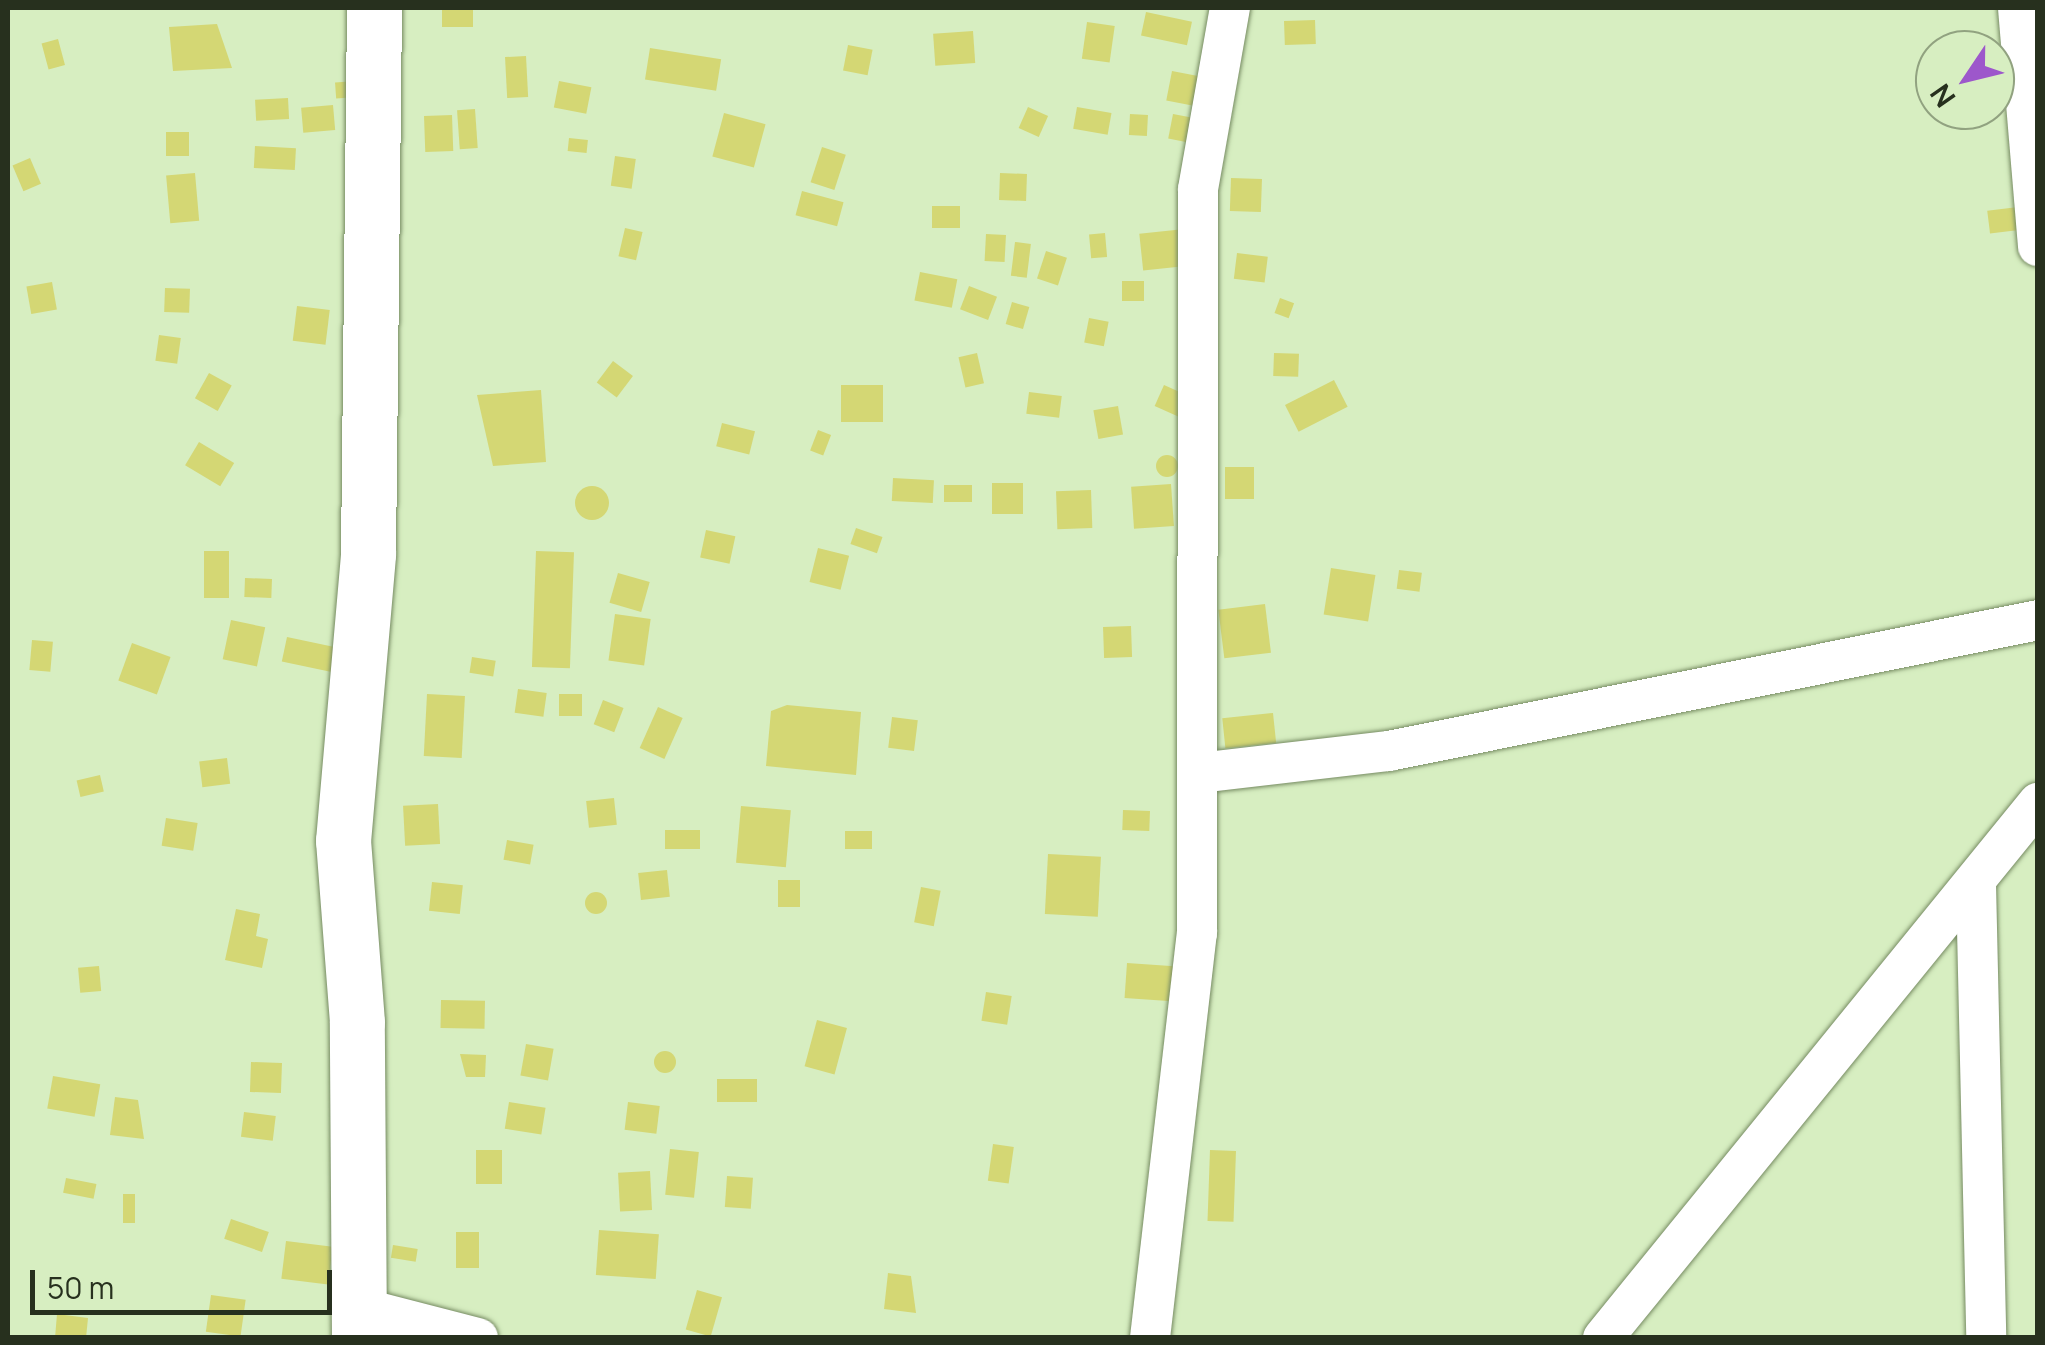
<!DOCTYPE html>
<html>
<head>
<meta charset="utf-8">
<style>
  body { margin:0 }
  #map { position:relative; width:2045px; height:1345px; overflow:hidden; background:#d7eec1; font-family:Manrope,sans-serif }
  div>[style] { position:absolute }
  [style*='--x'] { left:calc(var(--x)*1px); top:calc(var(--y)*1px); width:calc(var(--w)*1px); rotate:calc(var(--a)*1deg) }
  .building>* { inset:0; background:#d4d774; transform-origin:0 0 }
  .round { border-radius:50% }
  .roads { filter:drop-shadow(0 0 2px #768b62) drop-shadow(0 0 2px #768b62) }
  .street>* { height:40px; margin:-20px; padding:0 20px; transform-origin:20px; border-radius:20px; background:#fff }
  .secondary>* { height:55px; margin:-27.5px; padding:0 27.5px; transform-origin:27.5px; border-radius:27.5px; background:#fff }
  span { translate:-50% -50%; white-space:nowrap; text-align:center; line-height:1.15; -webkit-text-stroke:8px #d7eec1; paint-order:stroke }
  .frame { position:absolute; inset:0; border:10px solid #27301e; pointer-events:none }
  .north { position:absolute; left:1915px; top:30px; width:100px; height:100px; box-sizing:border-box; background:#d7eec1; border:2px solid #91a280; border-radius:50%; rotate:235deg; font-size:28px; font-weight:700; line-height:40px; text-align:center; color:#27301e }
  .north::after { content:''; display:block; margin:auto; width:35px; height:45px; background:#9d57cb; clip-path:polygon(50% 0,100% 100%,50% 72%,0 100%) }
  .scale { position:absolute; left:30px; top:1270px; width:302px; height:45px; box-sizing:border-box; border:5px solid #27301e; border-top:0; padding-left:12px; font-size:30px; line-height:35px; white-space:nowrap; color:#27301e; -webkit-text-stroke:8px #d7eec1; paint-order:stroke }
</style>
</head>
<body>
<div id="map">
  <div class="building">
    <div style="left:442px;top:8px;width:31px;height:19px"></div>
    <div style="left:1146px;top:12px;width:47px;height:24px;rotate:12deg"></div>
    <div style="left:1315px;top:20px;width:24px;height:31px;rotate:88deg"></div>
    <div style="left:1087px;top:22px;width:28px;height:37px;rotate:8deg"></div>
    <div style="clip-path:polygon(217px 24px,232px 68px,173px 71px,169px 27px)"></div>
    <div style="left:973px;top:31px;width:32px;height:40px;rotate:86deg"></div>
    <div style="left:58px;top:39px;width:27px;height:17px;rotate:75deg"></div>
    <div style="left:848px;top:45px;width:25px;height:26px;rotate:11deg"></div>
    <div style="left:650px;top:48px;width:72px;height:32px;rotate:9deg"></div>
    <div style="left:526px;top:56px;width:41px;height:21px;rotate:87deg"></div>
    <div style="left:1172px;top:71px;width:33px;height:30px;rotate:11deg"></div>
    <div style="left:356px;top:81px;width:16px;height:21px;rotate:86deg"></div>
    <div style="left:559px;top:81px;width:33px;height:27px;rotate:11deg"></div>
    <div style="left:288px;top:98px;width:21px;height:33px;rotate:87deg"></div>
    <div style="left:333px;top:105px;width:25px;height:32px;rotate:85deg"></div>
    <div style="left:1028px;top:107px;width:22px;height:23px;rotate:24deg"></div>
    <div style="left:1077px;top:107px;width:35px;height:22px;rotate:10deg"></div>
    <div style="left:475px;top:109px;width:39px;height:18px;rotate:86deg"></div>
    <div style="left:724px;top:113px;width:43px;height:45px;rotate:15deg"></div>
    <div style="left:1130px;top:114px;width:18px;height:21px;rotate:3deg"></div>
    <div style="left:1173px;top:114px;width:32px;height:25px;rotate:11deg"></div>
    <div style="left:452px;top:115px;width:36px;height:28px;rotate:88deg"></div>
    <div style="left:166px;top:132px;width:23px;height:24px"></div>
    <div style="left:569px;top:138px;width:19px;height:13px;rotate:6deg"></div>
    <div style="left:255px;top:146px;width:41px;height:22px;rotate:3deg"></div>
    <div style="left:822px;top:147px;width:25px;height:37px;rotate:18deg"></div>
    <div style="left:615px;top:156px;width:21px;height:30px;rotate:8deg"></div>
    <div style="left:30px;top:158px;width:28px;height:19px;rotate:67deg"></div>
    <div style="left:195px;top:173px;width:48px;height:29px;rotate:85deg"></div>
    <div style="left:1000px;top:173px;width:27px;height:27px;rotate:2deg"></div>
    <div style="left:1231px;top:178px;width:31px;height:33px;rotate:2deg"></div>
    <div style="left:802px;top:191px;width:43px;height:25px;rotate:15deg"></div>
    <div style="left:960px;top:206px;width:22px;height:28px;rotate:90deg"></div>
    <div style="left:2018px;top:207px;width:23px;height:31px;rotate:83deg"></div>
    <div style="left:625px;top:228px;width:18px;height:29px;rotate:13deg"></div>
    <div style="left:1194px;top:228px;width:37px;height:55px;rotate:84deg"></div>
    <div style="left:1105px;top:233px;width:24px;height:16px;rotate:85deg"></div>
    <div style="left:986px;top:234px;width:20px;height:27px;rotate:3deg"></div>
    <div style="left:1015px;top:242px;width:16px;height:34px;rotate:7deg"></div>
    <div style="left:1046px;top:251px;width:22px;height:29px;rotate:18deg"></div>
    <div style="left:1237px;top:253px;width:31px;height:26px;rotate:7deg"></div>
    <div style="left:920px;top:272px;width:38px;height:29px;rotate:11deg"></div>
    <div style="left:1122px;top:281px;width:22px;height:20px"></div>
    <div style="left:52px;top:282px;width:28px;height:26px;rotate:80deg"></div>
    <div style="left:969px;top:286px;width:30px;height:25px;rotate:21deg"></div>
    <div style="left:165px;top:288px;width:25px;height:24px;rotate:2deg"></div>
    <div style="left:1280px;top:298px;width:15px;height:16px;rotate:20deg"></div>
    <div style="left:1012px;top:302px;width:18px;height:23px;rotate:16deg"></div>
    <div style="left:297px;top:306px;width:33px;height:35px;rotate:7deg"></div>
    <div style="left:1089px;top:318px;width:20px;height:25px;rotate:11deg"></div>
    <div style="left:159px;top:335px;width:22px;height:26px;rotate:8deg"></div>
    <div style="left:977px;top:353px;width:31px;height:19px;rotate:77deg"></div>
    <div style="left:1274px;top:353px;width:25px;height:23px;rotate:2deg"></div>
    <div style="left:613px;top:361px;width:25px;height:27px;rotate:37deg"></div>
    <div style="left:209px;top:373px;width:26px;height:29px;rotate:29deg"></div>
    <div style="left:1334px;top:380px;width:30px;height:55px;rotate:63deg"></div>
    <div style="left:841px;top:385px;width:42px;height:37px"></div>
    <div style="left:1164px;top:385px;width:27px;height:23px;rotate:24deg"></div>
    <div style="clip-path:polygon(541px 390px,546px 462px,493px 466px,477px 395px)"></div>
    <div style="left:1029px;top:392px;width:33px;height:22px;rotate:7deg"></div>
    <div style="left:1118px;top:406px;width:29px;height:25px;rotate:80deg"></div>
    <div style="left:722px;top:423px;width:34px;height:24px;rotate:14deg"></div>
    <div style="left:818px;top:430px;width:14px;height:22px;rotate:21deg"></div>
    <div style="left:199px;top:442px;width:41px;height:27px;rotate:31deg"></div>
    <div class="round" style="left:1156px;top:455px;width:22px;height:22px"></div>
    <div style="left:1254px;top:467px;width:32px;height:29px;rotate:90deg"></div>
    <div style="left:893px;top:478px;width:41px;height:23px;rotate:3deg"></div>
    <div style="left:1023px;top:483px;width:31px;height:31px;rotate:90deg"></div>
    <div style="left:1171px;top:484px;width:42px;height:40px;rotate:86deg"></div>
    <div style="left:944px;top:485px;width:28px;height:17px"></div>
    <div class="round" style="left:575px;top:486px;width:34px;height:34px"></div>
    <div style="left:1091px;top:490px;width:38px;height:35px;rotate:88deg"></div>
    <div style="left:856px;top:528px;width:28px;height:17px;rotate:19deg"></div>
    <div style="left:706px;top:530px;width:30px;height:28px;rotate:12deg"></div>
    <div style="left:818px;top:548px;width:32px;height:35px;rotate:14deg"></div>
    <div style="left:204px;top:551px;width:25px;height:47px"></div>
    <div style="left:536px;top:551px;width:38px;height:116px;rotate:2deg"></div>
    <div style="left:1331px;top:568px;width:45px;height:47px;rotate:9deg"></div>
    <div style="left:1399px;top:570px;width:23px;height:19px;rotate:7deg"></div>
    <div style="left:618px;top:573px;width:33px;height:31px;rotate:16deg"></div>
    <div style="left:245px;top:578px;width:27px;height:19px;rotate:2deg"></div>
    <div style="left:1265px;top:604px;width:49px;height:47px;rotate:83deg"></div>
    <div style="left:615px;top:614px;width:36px;height:47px;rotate:8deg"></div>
    <div style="left:231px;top:620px;width:35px;height:40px;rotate:12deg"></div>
    <div style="left:1131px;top:626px;width:31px;height:28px;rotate:88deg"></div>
    <div style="left:287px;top:637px;width:69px;height:25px;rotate:12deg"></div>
    <div style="left:32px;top:640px;width:21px;height:30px;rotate:5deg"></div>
    <div style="left:132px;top:643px;width:41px;height:40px;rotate:20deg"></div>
    <div style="left:472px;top:657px;width:24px;height:16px;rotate:9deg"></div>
    <div style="left:518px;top:689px;width:29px;height:24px;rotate:8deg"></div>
    <div style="left:427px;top:694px;width:38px;height:62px;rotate:3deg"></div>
    <div style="left:559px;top:694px;width:23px;height:22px"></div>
    <div style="left:603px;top:700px;width:22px;height:26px;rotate:21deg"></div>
    <div style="clip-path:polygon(787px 705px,861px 712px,856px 775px,766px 766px,771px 711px)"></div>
    <div style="left:658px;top:707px;width:27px;height:45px;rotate:24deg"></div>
    <div style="left:1273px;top:713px;width:30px;height:51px;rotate:84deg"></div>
    <div style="left:892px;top:717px;width:26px;height:31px;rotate:7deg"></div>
    <div style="left:227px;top:758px;width:26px;height:28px;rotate:83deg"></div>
    <div style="left:100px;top:775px;width:17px;height:24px;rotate:77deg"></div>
    <div style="left:614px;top:798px;width:27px;height:28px;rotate:84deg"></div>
    <div style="left:438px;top:804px;width:40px;height:35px;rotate:87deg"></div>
    <div style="left:741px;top:806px;width:50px;height:57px;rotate:5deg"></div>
    <div style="left:1123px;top:810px;width:27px;height:20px;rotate:2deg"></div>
    <div style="left:166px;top:818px;width:32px;height:28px;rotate:9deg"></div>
    <div style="left:700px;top:830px;width:19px;height:35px;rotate:90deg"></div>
    <div style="left:845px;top:831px;width:27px;height:18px"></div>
    <div style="left:507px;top:840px;width:27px;height:20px;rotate:10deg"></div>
    <div style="left:1048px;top:854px;width:53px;height:60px;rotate:3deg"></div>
    <div style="left:667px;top:870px;width:27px;height:29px;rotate:84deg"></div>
    <div style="left:778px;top:880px;width:22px;height:27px"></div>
    <div style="left:432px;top:882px;width:31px;height:29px;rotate:6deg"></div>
    <div style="left:921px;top:887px;width:20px;height:36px;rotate:11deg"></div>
    <div class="round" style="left:585px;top:892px;width:22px;height:22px"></div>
    <div style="clip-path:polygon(236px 909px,260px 914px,256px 936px,268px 939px,262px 968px,225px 960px)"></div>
    <div style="left:1127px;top:963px;width:51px;height:35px;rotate:4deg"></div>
    <div style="left:99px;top:966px;width:25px;height:21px;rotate:85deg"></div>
    <div style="left:986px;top:992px;width:26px;height:29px;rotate:9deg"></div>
    <div style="left:441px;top:1000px;width:44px;height:28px;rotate:1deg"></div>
    <div style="left:817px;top:1020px;width:31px;height:48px;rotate:15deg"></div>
    <div style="left:526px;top:1044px;width:28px;height:32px;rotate:10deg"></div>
    <div class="round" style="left:654px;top:1051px;width:22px;height:22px"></div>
    <div style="clip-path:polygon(460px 1054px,486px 1055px,485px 1077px,466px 1077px)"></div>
    <div style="left:251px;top:1062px;width:31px;height:30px;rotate:2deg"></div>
    <div style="left:53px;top:1076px;width:48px;height:33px;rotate:10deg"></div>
    <div style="left:757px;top:1079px;width:23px;height:40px;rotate:90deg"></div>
    <div style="clip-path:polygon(115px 1097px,138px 1100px,144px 1139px,110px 1135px)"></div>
    <div style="left:509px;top:1102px;width:37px;height:27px;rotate:9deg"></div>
    <div style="left:628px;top:1102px;width:32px;height:28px;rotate:7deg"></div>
    <div style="left:244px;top:1112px;width:32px;height:25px;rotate:7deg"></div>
    <div style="left:993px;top:1144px;width:21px;height:37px;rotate:8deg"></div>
    <div style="left:670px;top:1149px;width:29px;height:46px;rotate:6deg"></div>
    <div style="left:476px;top:1150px;width:26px;height:34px"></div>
    <div style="left:1210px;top:1150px;width:26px;height:71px;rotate:2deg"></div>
    <div style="left:650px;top:1171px;width:39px;height:32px;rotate:87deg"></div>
    <div style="left:727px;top:1176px;width:26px;height:31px;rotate:4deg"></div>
    <div style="left:66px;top:1178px;width:31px;height:15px;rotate:11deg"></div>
    <div style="left:123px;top:1194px;width:12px;height:29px"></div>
    <div style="left:231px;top:1219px;width:40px;height:21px;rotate:19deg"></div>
    <div style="left:599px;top:1230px;width:60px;height:45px;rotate:4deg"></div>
    <div style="left:456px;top:1232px;width:23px;height:36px"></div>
    <div style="left:286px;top:1241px;width:47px;height:38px;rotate:7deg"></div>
    <div style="left:393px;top:1245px;width:25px;height:13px;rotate:9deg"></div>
    <div style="clip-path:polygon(888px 1273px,911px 1276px,916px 1313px,884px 1309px)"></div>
    <div style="left:697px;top:1290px;width:26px;height:41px;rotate:16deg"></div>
    <div style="left:211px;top:1295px;width:35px;height:37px;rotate:8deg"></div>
    <div style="clip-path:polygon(57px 1314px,88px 1318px,86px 1338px,55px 1338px)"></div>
  </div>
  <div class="roads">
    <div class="street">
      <div style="--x:2018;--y:8;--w:239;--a:85.2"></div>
      <div style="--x:1198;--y:773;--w:192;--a:-6.6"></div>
      <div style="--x:1389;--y:751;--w:662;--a:-11.41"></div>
      <div style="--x:1976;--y:884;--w:454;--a:88.7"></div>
      <div style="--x:358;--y:1307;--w:124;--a:14.5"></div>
      <div style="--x:1150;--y:1338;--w:408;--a:-83.4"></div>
      <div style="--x:1197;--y:933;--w:744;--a:-89.92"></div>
      <div style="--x:1198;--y:189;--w:184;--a:-80"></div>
      <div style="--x:1603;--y:1338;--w:690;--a:-50.89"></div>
    </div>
    <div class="secondary">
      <div style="--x:359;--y:1338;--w:316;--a:-90.4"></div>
      <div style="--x:357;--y:1022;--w:182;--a:-94.4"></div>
      <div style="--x:343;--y:841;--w:289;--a:-85"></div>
      <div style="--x:368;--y:553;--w:545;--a:-89.37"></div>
    </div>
  </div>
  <div class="frame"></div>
  <div class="north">N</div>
  <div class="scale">50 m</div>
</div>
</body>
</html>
